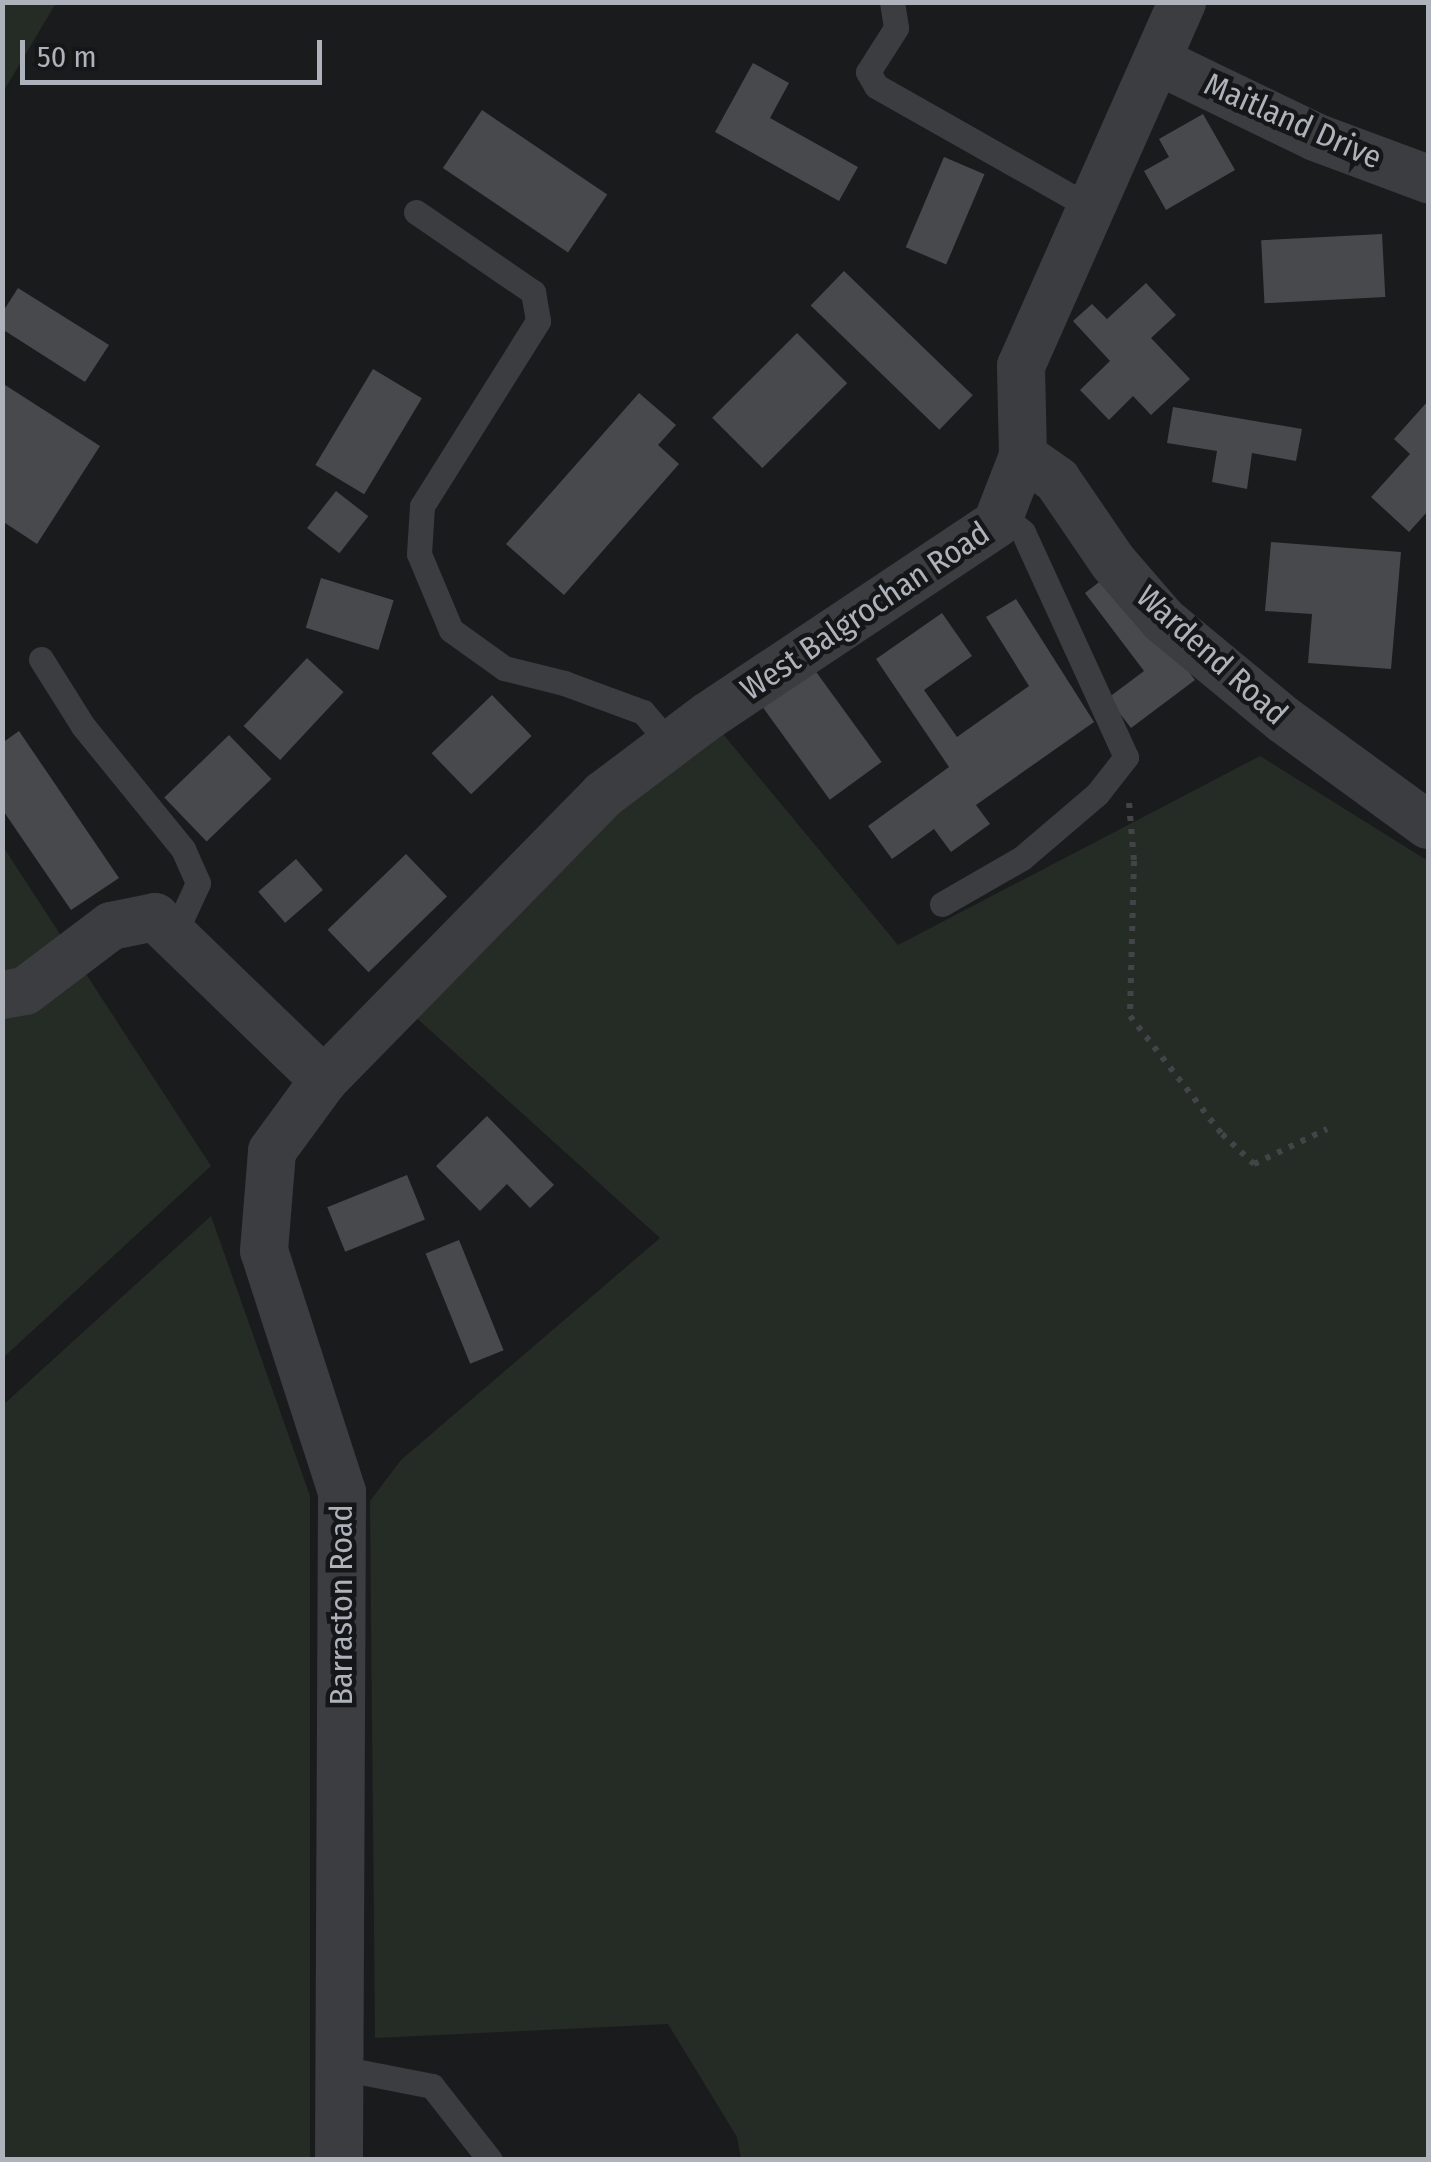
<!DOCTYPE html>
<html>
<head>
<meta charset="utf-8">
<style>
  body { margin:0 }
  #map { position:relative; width:1431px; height:2162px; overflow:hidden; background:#1a1b1d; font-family:"Fira Sans Condensed",sans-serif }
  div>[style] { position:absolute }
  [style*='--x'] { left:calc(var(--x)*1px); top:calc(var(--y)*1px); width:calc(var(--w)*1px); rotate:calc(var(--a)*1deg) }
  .green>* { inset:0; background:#252c25 }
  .building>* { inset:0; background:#48494c; transform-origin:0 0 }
  .path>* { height:6px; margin-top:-3px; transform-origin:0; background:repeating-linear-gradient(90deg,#424448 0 5px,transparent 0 13px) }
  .lane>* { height:25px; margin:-12.5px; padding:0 12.5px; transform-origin:12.5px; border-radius:12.5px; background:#3c3d41 }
  .street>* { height:48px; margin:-24px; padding:0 24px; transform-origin:24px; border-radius:24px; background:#3c3d41 }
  span { translate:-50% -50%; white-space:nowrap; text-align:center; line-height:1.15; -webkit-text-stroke:9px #151618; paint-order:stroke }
  .street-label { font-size:32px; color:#aeb3bb }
  .frame { position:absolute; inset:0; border:5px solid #aeb3bb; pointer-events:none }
  .scale { position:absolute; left:20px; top:40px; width:302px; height:45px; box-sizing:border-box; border:5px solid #aeb3bb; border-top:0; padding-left:12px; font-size:30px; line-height:35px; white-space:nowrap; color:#aeb3bb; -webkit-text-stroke:8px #151618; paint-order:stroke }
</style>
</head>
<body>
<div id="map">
  <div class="green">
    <div style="clip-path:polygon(3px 2px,56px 3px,3px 92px,2px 3px)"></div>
    <div style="clip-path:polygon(708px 716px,898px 945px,1260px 756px,1428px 861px,1428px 2159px,741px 2159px,737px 2137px,668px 2024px,375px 2038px,370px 1501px,401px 1460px,660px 1238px,400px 1003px)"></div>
    <div style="clip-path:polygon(2px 845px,211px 1166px,3px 1358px,2px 1358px)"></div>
    <div style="clip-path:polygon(211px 1216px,310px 1496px,310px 2159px,3px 2159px,3px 1405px)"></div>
  </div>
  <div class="building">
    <div style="clip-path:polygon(753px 63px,789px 83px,770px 118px,858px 167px,839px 201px,715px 132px)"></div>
    <div style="left:482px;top:110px;width:151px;height:70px;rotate:34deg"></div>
    <div style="clip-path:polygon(1203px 114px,1235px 170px,1166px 210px,1144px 171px,1169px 157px,1159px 139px)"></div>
    <div style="left:944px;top:157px;width:44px;height:98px;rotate:23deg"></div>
    <div style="left:1382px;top:234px;width:63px;height:121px;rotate:87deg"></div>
    <div style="left:844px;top:271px;width:179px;height:48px;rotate:44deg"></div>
    <div style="clip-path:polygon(1146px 283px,1176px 315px,1151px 338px,1190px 379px,1151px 415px,1133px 396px,1109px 420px,1080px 390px,1110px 361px,1073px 321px,1092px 304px,1107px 319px)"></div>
    <div style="clip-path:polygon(18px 288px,109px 345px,85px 382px,2px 329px,2px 313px)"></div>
    <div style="left:797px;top:333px;width:71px;height:120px;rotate:45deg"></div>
    <div style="left:373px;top:369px;width:57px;height:112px;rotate:31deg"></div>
    <div style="clip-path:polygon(2px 383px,100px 446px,37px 544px,2px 521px)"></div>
    <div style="clip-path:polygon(639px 393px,676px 425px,658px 445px,679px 464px,564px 595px,506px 544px)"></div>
    <div style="clip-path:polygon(1428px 401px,1428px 511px,1409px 532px,1371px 497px,1410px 454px,1394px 439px)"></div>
    <div style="clip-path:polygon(1173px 407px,1302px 429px,1296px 461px,1252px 453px,1247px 489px,1212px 482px,1217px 451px,1167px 443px)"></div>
    <div style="left:336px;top:491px;width:41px;height:47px;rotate:38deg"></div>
    <div style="clip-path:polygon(1271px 542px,1401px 552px,1391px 669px,1308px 663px,1312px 614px,1265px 611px)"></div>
    <div style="clip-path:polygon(1112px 572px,1195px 680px,1131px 728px,1108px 698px,1144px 671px,1085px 593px)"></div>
    <div style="left:321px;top:578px;width:76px;height:52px;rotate:17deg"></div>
    <div style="clip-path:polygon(1016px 599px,1094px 722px,976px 805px,990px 824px,951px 852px,934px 829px,892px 859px,868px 826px,949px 767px,876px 659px,942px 613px,972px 656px,924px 690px,957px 737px,1029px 686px,986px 617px)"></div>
    <div style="left:307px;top:658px;width:50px;height:93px;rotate:43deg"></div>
    <div style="left:814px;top:669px;width:115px;height:64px;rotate:54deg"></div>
    <div style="left:492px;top:695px;width:57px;height:84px;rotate:46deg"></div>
    <div style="clip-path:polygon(19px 731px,119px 878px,71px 910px,2px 809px,2px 743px)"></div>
    <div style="left:229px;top:735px;width:61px;height:90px;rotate:46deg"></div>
    <div style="left:406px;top:854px;width:59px;height:109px;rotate:46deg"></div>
    <div style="left:296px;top:859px;width:41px;height:50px;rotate:49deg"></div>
    <div style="clip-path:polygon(487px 1116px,554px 1185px,530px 1208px,507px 1184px,480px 1211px,436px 1166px)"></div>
    <div style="left:407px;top:1175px;width:48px;height:86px;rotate:68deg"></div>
    <div style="left:459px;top:1240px;width:119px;height:36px;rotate:68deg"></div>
  </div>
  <div class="path">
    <div style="--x:1129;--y:803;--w:58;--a:85.1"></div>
    <div style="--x:1134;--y:861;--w:155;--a:91.5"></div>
    <div style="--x:1130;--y:1016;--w:150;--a:52.1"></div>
    <div style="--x:1222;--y:1134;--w:44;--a:43.2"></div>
    <div style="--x:1254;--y:1164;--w:81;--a:-25.6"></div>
  </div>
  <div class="lane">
    <div style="--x:892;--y:2;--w:26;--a:81"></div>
    <div style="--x:896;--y:28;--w:52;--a:122.5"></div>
    <div style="--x:868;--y:72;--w:16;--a:60"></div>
    <div style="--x:876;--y:86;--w:248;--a:29.5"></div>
    <div style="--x:416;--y:212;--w:142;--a:34.4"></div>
    <div style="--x:533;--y:292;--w:29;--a:80"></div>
    <div style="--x:538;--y:321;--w:218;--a:122.1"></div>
    <div style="--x:422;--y:506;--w:48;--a:93.6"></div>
    <div style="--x:419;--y:554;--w:82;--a:67.2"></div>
    <div style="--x:451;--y:630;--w:65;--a:35.6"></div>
    <div style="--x:504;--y:668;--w:62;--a:14"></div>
    <div style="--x:564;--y:683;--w:84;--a:20.2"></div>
    <div style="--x:643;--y:712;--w:43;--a:49.7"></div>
    <div style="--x:41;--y:659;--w:79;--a:57.9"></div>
    <div style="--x:83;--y:726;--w:159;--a:50.9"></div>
    <div style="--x:183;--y:849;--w:37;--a:66"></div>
    <div style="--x:198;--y:883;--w:57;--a:114.8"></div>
    <div style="--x:942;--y:904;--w:92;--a:-29.9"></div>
    <div style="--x:1022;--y:858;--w:99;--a:-40.5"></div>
    <div style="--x:1097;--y:794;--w:47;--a:-51.9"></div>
    <div style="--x:1126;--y:757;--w:247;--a:-114.6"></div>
    <div style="--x:1023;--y:532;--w:28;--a:-141"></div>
    <div style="--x:340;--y:2068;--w:94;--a:11.1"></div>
    <div style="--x:432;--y:2086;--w:94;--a:51.9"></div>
  </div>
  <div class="street">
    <div style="--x:1158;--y:61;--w:174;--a:25.8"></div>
    <div style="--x:1315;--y:137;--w:121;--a:20.4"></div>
    <div style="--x:1023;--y:456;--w:42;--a:35.2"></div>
    <div style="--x:1057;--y:480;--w:99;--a:55.7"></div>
    <div style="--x:1113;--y:562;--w:77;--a:49.2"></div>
    <div style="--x:1163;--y:620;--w:157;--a:39.6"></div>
    <div style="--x:1284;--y:720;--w:178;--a:36.1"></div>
    <div style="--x:2;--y:995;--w:23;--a:-10"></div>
    <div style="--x:25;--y:991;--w:108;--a:-37.1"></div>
    <div style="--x:111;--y:926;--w:45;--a:-11.6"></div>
    <div style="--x:155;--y:917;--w:235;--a:44"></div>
    <div style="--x:339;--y:2160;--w:668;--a:-89.74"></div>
    <div style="--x:342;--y:1492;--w:253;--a:-107.9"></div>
    <div style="--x:264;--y:1251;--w:100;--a:-85.4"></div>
    <div style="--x:272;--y:1151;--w:88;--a:-53.8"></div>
    <div style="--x:324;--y:1080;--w:399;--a:-45.6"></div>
    <div style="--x:603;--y:795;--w:131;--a:-37"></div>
    <div style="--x:708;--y:716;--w:348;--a:-33.7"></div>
    <div style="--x:997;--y:523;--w:72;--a:-68.8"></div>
    <div style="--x:1023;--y:456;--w:90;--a:-91.3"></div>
    <div style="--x:1021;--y:366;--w:398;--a:-66.1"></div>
  </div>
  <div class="street-label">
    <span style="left:1293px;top:121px;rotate:24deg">Maitland Drive</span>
    <span style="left:865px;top:611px;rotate:-34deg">West Balgrochan Road</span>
    <span style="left:1212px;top:655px;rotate:42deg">Wardend Road</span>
    <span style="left:341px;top:1605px;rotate:-90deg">Barraston Road</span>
  </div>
  <div class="frame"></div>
  <div class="scale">50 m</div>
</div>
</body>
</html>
